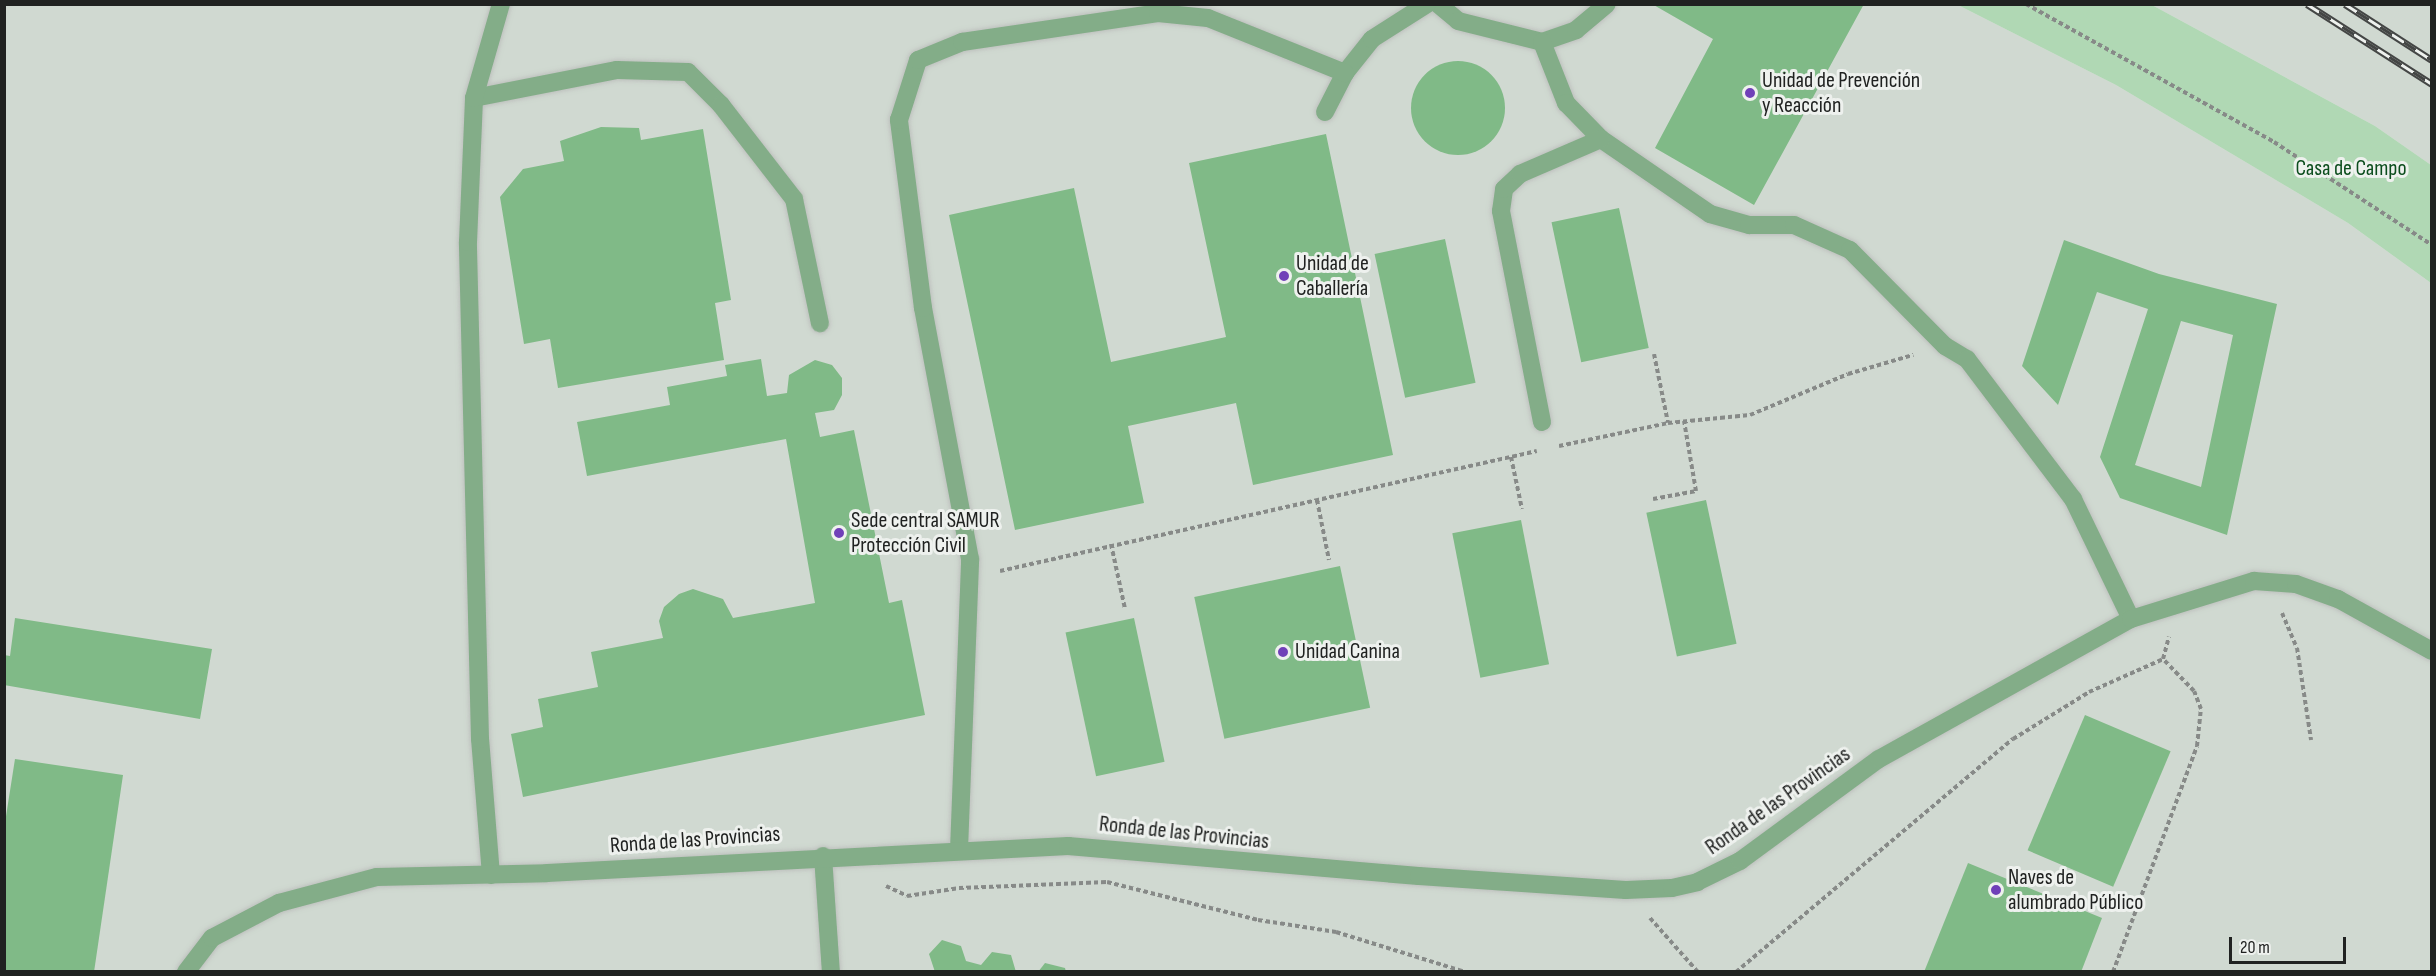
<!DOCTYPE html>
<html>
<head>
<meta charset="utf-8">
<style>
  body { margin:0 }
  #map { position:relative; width:2436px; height:976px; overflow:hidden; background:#e1e4e1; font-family:"Sofia Sans Condensed",sans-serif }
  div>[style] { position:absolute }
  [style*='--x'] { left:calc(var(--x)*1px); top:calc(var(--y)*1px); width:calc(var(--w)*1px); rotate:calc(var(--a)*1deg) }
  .built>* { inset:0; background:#d0d9d1 }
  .green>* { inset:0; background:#b0d8b4 }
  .building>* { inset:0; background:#80ba87; transform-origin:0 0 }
  .round { border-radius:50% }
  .path>* { height:4px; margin-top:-2px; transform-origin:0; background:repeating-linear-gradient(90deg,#878a88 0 4.5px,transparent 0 7.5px) }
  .roads { filter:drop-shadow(0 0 2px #bec1be) drop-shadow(0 0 2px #bec1be) }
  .minor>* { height:18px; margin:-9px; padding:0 9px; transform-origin:9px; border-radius:9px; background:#83ad88 }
  .rail>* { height:7px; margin-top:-3.5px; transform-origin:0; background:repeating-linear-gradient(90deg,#eef1ee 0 14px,#444645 0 28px); box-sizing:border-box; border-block:2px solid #444645 }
  .dots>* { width:16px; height:16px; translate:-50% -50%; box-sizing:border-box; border:3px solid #eef1ee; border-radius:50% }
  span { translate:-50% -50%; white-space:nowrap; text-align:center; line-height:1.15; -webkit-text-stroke:6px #eef1ee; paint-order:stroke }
  .poi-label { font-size:22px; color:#202221 }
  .left { translate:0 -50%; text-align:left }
  .park-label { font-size:22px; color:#0b4d1d }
  .street-label { font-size:22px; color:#202221 }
  .frame { position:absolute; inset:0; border:6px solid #202221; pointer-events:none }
  .scale { position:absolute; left:2229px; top:937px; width:117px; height:27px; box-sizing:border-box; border:3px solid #202221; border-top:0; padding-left:8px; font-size:18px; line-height:21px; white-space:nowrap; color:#202221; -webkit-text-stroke:4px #eef1ee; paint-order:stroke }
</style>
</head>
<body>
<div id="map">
  <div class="built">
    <div style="clip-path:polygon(4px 5px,1958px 5px,2116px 85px,2348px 223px,2431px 283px,2431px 971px,5px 971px)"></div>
    <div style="clip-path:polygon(2152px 5px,2431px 5px,2431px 165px,2375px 126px)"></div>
  </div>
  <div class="green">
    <div style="clip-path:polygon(1958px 5px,2152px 5px,2375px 126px,2431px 165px,2431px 283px,2348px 223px,2116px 85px)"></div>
  </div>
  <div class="building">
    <div style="clip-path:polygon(1652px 4px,1864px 4px,1754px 205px,1655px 148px,1713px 39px)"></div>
    <div class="round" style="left:1411px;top:61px;width:94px;height:94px"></div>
    <div style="clip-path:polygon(601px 127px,639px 128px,641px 140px,703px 129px,731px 300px,715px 303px,724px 360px,558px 388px,550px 339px,524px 344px,500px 197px,523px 169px,564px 161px,560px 141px)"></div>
    <div style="clip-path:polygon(1326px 134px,1393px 455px,1253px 485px,1236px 403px,1128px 426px,1144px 503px,1015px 530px,949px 215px,1074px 188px,1111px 362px,1226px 337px,1189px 163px)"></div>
    <div style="left:1619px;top:208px;width:143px;height:69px;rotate:78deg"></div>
    <div style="left:1445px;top:239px;width:147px;height:72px;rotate:78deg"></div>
    <div style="clip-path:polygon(evenodd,2064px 240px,2159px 274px,2277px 304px,2227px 535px,2120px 498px,2100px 457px,2148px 309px,2097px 292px,2058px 405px,2022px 366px,2064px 240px,2181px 321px,2233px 335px,2201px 487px,2135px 465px,2181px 321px)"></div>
    <div style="clip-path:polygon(761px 359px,767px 396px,787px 393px,789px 375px,815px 360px,832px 365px,842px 378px,842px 395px,834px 410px,815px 413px,820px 437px,854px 430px,889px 603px,902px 600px,925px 715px,523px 797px,511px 734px,543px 727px,538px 699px,598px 687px,591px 652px,663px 638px,659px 621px,664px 607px,679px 594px,693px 589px,723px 599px,733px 618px,815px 603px,786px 439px,587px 476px,577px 422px,670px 405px,667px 387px,727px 376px,725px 365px)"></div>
    <div style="left:1706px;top:500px;width:147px;height:61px;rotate:78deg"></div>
    <div style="left:1521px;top:520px;width:147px;height:70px;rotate:79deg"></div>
    <div style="left:1340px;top:566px;width:145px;height:149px;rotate:78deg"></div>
    <div style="clip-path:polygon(15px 618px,212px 649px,200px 719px,4px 685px,4px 655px,10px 656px)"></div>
    <div style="left:1134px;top:618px;width:147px;height:70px;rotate:78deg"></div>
    <div style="left:2085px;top:715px;width:93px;height:147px;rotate:23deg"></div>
    <div style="clip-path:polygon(15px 759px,123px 775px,94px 972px,4px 972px,4px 829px)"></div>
    <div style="clip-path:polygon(1968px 863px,2102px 918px,2081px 972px,1924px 972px)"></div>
    <div style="clip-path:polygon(942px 940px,961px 946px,966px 961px,981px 965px,992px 952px,1011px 955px,1016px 972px,935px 972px,929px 954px)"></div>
    <div style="clip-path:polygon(1045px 963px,1065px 968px,1066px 972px,1038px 972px)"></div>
  </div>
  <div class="path">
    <div style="--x:2026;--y:4;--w:284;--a:29.1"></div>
    <div style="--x:2274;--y:142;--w:189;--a:33.1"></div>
    <div style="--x:1654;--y:354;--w:70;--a:78.5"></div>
    <div style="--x:1559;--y:446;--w:111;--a:-11.9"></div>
    <div style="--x:1668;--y:423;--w:82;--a:-5.6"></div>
    <div style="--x:1750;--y:415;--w:106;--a:-22.7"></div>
    <div style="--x:1848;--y:374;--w:68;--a:-16.3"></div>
    <div style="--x:1511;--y:457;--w:53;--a:78.1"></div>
    <div style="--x:1653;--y:499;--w:44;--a:-10.5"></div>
    <div style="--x:1696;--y:491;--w:71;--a:-99.7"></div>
    <div style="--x:1317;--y:500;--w:61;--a:78.7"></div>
    <div style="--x:1111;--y:544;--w:66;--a:77.8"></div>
    <div style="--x:1000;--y:571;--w:550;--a:-12.6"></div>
    <div style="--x:2282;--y:613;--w:38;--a:67"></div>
    <div style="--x:2297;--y:648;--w:93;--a:81.3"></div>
    <div style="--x:886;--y:886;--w:23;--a:25"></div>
    <div style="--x:907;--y:896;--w:53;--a:-8.7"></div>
    <div style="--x:959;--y:888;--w:148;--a:-2.3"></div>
    <div style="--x:1107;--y:882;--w:156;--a:14.1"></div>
    <div style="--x:1258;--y:920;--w:79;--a:8.7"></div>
    <div style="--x:1336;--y:932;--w:135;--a:17.2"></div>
    <div style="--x:1650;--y:918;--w:72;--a:48.4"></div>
    <div style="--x:1736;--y:972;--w:362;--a:-40.1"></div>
    <div style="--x:2013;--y:739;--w:89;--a:-31.7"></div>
    <div style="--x:2089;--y:692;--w:81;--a:-24"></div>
    <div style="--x:2163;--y:659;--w:23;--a:-75"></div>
    <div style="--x:2113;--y:972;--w:241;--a:-69.6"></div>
    <div style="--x:2197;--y:746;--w:37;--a:-84"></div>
    <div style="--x:2201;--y:709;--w:19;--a:-111"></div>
    <div style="--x:2194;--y:691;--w:45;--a:-134.1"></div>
  </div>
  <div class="roads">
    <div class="minor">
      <div style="--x:1438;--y:4;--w:26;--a:40"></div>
      <div style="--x:1458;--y:21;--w:87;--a:14"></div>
      <div style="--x:1542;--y:42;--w:36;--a:-19"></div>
      <div style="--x:1576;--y:30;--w:40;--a:-40"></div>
      <div style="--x:1542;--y:42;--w:66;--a:68.5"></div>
      <div style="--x:1566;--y:103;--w:50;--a:45.8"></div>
      <div style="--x:1601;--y:139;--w:132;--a:34.5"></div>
      <div style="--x:1710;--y:214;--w:41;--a:15.8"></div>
      <div style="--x:1749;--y:225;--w:45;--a:0"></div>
      <div style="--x:1794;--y:225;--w:61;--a:24.1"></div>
      <div style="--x:1850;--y:250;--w:135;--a:45.3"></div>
      <div style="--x:1945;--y:346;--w:26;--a:31"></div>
      <div style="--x:1967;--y:359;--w:176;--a:52.9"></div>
      <div style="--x:2073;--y:499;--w:133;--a:64.2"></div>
      <div style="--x:474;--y:98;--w:146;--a:-11.1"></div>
      <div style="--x:617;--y:70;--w:71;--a:1.6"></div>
      <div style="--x:688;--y:72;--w:47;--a:45"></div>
      <div style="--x:721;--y:105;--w:119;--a:52.2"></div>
      <div style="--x:794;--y:199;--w:127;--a:78.2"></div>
      <div style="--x:1325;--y:112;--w:44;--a:-62.9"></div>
      <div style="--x:1345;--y:73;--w:43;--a:-51.5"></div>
      <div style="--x:1372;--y:39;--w:65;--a:-32.5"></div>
      <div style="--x:1542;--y:422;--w:215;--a:-101"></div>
      <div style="--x:1501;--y:211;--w:22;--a:-82"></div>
      <div style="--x:1504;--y:189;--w:22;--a:-43"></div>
      <div style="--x:1520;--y:174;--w:88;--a:-23.4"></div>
      <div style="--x:959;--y:850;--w:291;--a:-87.8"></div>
      <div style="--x:970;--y:559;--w:255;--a:-100.6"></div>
      <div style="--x:923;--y:308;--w:190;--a:-97.3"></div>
      <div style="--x:899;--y:120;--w:63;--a:-72.4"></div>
      <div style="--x:918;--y:60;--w:48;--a:-22.2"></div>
      <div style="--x:962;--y:42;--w:198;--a:-8.4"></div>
      <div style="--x:1158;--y:13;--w:50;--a:5.7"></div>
      <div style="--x:1208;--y:18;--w:148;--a:21.9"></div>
      <div style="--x:823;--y:856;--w:116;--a:86.1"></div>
      <div style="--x:491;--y:875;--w:136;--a:-94.6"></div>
      <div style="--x:480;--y:739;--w:497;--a:-91.4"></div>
      <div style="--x:468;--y:242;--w:144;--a:-87.6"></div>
      <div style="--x:474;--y:98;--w:98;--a:-74"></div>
      <div style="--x:186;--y:972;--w:43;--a:-52.6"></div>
      <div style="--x:212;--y:938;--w:76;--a:-27.6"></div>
      <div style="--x:279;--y:903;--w:101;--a:-14.9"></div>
      <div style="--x:377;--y:877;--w:170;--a:-1.3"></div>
      <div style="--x:547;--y:873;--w:522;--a:-2.97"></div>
      <div style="--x:1068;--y:846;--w:352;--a:4.9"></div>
      <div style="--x:1419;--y:876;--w:207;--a:3.9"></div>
      <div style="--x:1626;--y:890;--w:46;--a:-2.5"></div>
      <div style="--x:1672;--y:888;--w:26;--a:-13"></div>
      <div style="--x:1697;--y:882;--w:48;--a:-26"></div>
      <div style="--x:1740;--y:861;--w:172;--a:-36.3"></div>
      <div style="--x:1879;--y:759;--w:288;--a:-29.1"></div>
      <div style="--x:2131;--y:619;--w:129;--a:-17.2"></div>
      <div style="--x:2254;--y:581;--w:42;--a:4.1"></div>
      <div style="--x:2296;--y:584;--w:45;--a:19.7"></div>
      <div style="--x:2338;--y:599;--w:107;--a:29"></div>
    </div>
  </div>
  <div class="rail">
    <div style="--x:2307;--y:4;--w:148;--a:32.6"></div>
    <div style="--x:2345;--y:4;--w:103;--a:32.8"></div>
  </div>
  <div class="dots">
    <div style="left:1750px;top:93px;background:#7040b8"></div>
    <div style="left:1284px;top:276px;background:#7040b8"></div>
    <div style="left:839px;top:533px;background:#7040b8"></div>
    <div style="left:1283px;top:652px;background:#7040b8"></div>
    <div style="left:1996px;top:890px;background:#7040b8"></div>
  </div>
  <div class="poi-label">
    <span class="left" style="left:1762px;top:93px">Unidad de Prevención<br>y Reacción</span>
    <span class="left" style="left:1296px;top:276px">Unidad de<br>Caballería</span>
    <span class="left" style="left:851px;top:533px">Sede central SAMUR<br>Protección Civil</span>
    <span class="left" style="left:1295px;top:652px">Unidad Canina</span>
    <span class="left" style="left:2008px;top:890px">Naves de<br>alumbrado Público</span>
  </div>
  <div class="park-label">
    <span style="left:2351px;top:169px">Casa de Campo</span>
  </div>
  <div class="street-label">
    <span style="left:1778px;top:801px;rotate:-35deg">Ronda de las Provincias</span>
    <span style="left:1184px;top:833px;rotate:6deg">Ronda de las Provincias</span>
    <span style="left:695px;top:840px;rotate:-4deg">Ronda de las Provincias</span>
  </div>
  <div class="frame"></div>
  <div class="scale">20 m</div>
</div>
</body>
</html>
